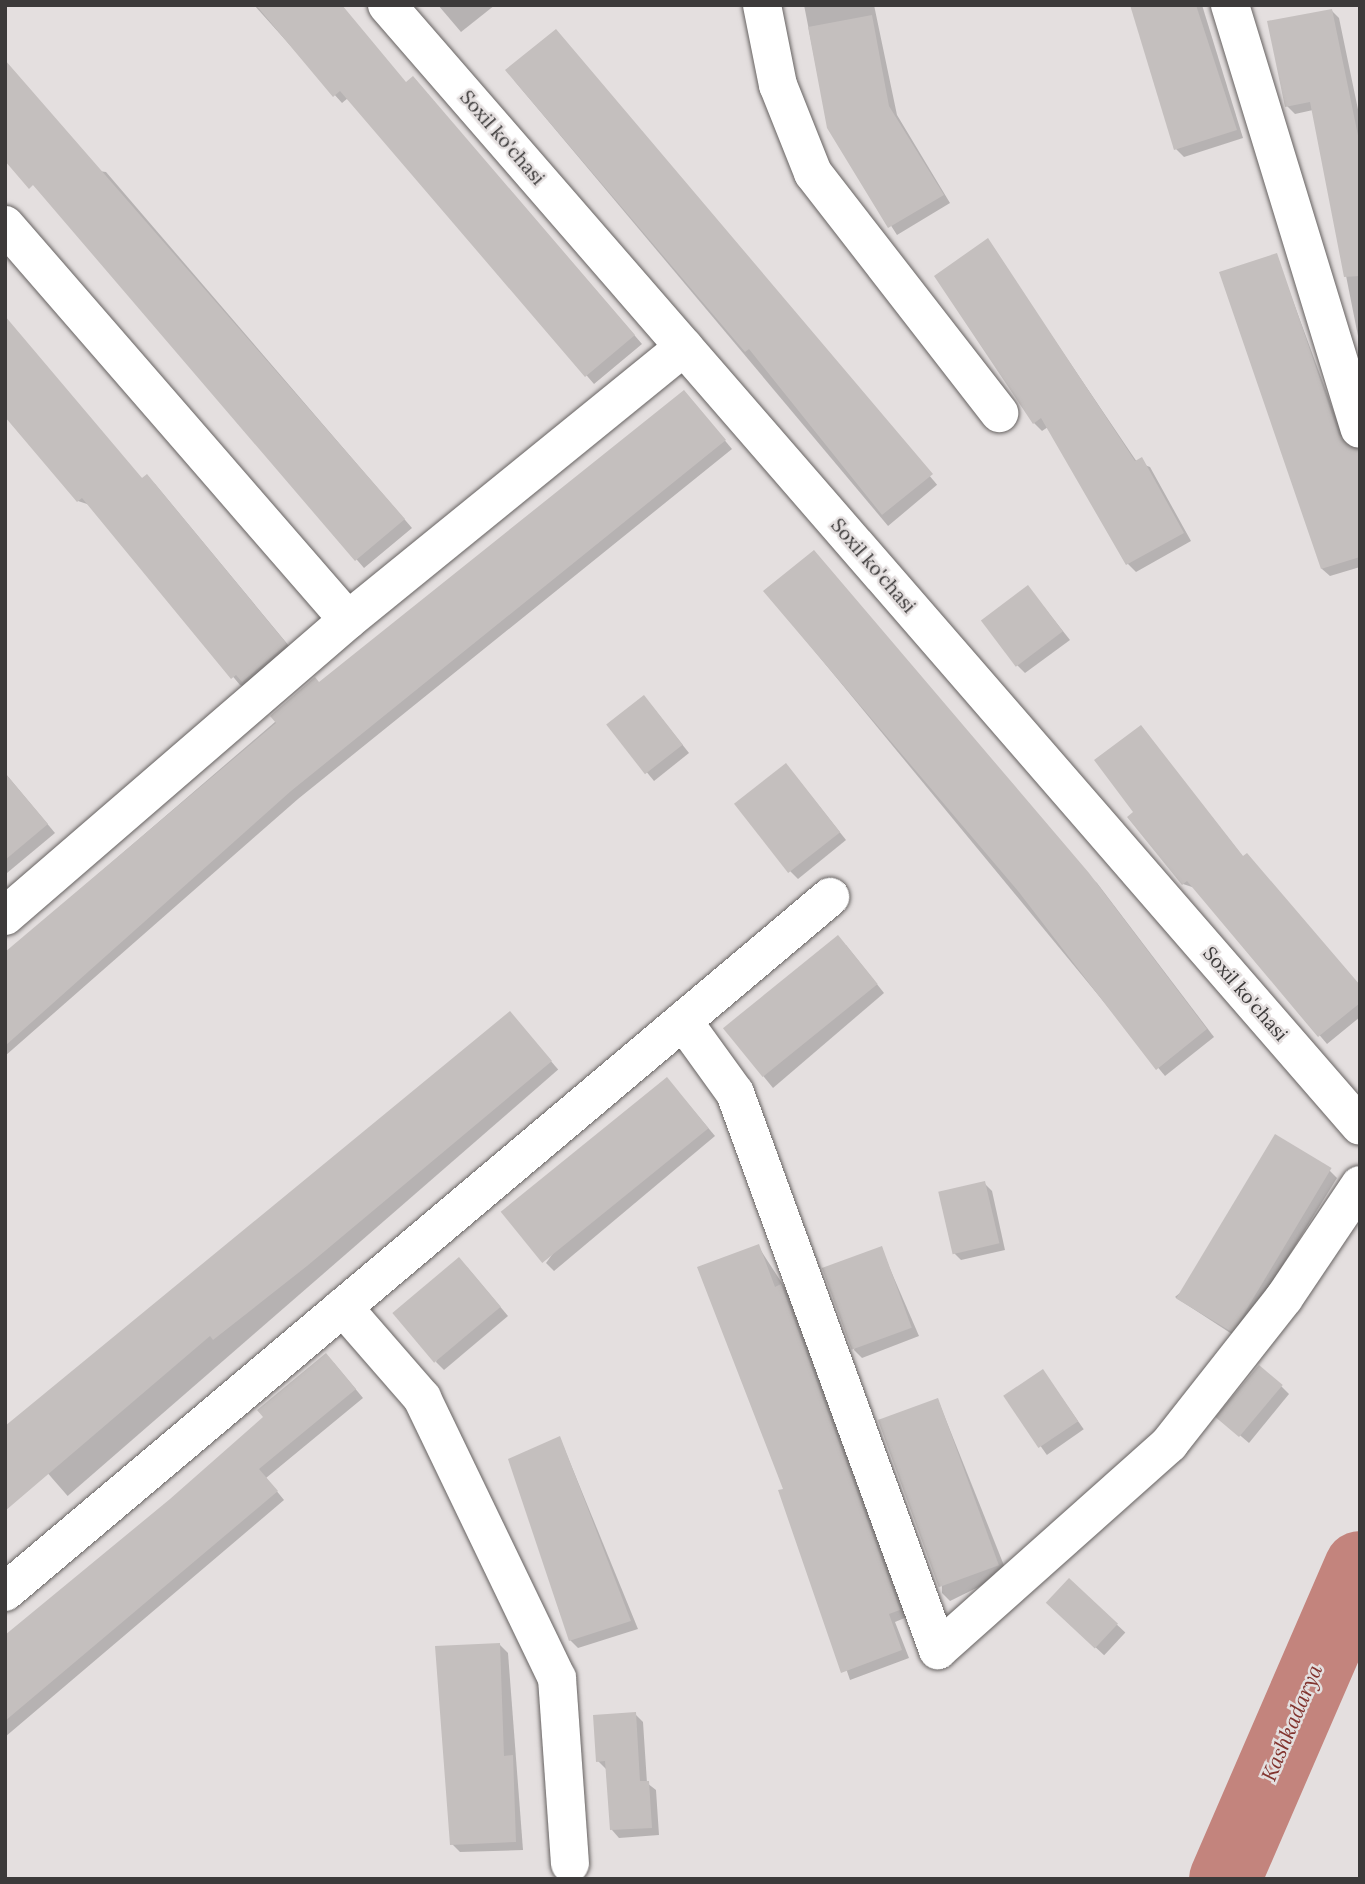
<!DOCTYPE html>
<html>
<head>
<meta charset="utf-8">
<style>
  body { margin:0 }
  #map { position:relative; width:1365px; height:1884px; overflow:hidden; background:#e4dfdf; font-family:Lora,serif }
  div>[style] { position:absolute }
  [style*='--x'] { left:calc(var(--x)*1px); top:calc(var(--y)*1px); width:calc(var(--w)*1px); rotate:calc(var(--a)*1deg) }
  .shadow>* { inset:0; background:#0003; transform-origin:0 0 }
  .river>* { height:72px; margin:-36px; padding:0 36px; transform-origin:36px; border-radius:36px; background:#c3847d }
  .building>* { inset:0; background:#c4bfbe; transform-origin:0 0 }
  .roads { filter:drop-shadow(0 0 2px #666261) drop-shadow(0 0 2px #666261) }
  .minor>* { height:38px; margin:-19px; padding:0 19px; transform-origin:19px; border-radius:19px; background:#fff }
  span { translate:-50% -50%; white-space:nowrap; text-align:center; line-height:1.15; -webkit-text-stroke:5px #e4dfdf; paint-order:stroke }
  .street-label { font-size:19px; color:#3c3a3a }
  .water-label { font-size:21px; color:#81332e; font-style:italic }
  .frame { position:absolute; inset:0; border:7px solid #3c3a3a; pointer-events:none }
</style>
</head>
<body>
<div id="map">
  <div class="shadow">
    <div style="clip-path:polygon(254px 5px,337px 5px,406px 84px,420px 86px,642px 344px,594px 384px,348px 98px,342px 103px)"></div>
    <div style="clip-path:polygon(438px 5px,495px 5px,461px 32px)"></div>
    <div style="clip-path:polygon(804px 5px,874px 5px,897px 115px,950px 203px,897px 235px,828px 127px)"></div>
    <div style="clip-path:polygon(1132px 5px,1202px 5px,1243px 138px,1184px 157px,1176px 149px)"></div>
    <div style="clip-path:polygon(1331px 10px,1339px 18px,1360px 119px,1360px 346px,1313px 110px,1295px 114px,1287px 106px)"></div>
    <div style="left:563px;top:39px;width:582px;height:64px;rotate:50deg"></div>
    <div style="clip-path:polygon(5px 158px,106px 172px,412px 528px,364px 568px,41px 192px)"></div>
    <div style="clip-path:polygon(987px 240px,1137px 462px,1150px 467px,1191px 541px,1136px 572px,1128px 564px,1048px 427px,1042px 431px,1034px 423px,936px 277px)"></div>
    <div style="clip-path:polygon(1276px 255px,1346px 445px,1360px 450px,1360px 567px,1330px 576px,1322px 569px)"></div>
    <div style="clip-path:polygon(691px 400px,732px 449px,298px 799px,5px 1056px,5px 963px,18px 943px,319px 684px)"></div>
    <div style="clip-path:polygon(5px 416px,155px 484px,294px 652px,251px 689px,240px 685px,90px 505px,78px 501px)"></div>
    <div style="clip-path:polygon(1028px 587px,1070px 640px,1025px 673px,1017px 665px)"></div>
    <div style="clip-path:polygon(765px 591px,1097px 883px,1214px 1037px,1165px 1076px)"></div>
    <div style="clip-path:polygon(651px 705px,689px 753px,654px 781px,608px 725px)"></div>
    <div style="clip-path:polygon(1141px 727px,1244px 858px,1360px 986px,1360px 1017px,1327px 1044px,1195px 888px,1183px 884px)"></div>
    <div style="clip-path:polygon(5px 773px,55px 833px,7px 873px,5px 871px)"></div>
    <div style="clip-path:polygon(793px 773px,846px 840px,798px 879px,790px 871px)"></div>
    <div style="clip-path:polygon(846px 945px,884px 993px,773px 1088px,726px 1030px)"></div>
    <div style="left:509px;top:1013px;width:75px;height:650px;rotate:49deg"></div>
    <div style="clip-path:polygon(674px 1087px,715px 1136px,554px 1271px,546px 1263px)"></div>
    <div style="clip-path:polygon(1329px 1170px,1337px 1178px,1238px 1338px,1175px 1297px)"></div>
    <div style="clip-path:polygon(984px 1183px,992px 1191px,1005px 1250px,961px 1260px,953px 1252px)"></div>
    <div style="clip-path:polygon(758px 1246px,789px 1294px,907px 1617px,895px 1622px,909px 1658px,850px 1680px,785px 1490px)"></div>
    <div style="clip-path:polygon(881px 1248px,919px 1336px,862px 1358px,854px 1350px)"></div>
    <div style="clip-path:polygon(467px 1267px,508px 1316px,444px 1370px,436px 1362px)"></div>
    <div style="clip-path:polygon(334px 1363px,363px 1398px,266px 1478px,284px 1500px,5px 1737px,5px 1640px)"></div>
    <div style="left:1043px;top:1371px;width:71px;height:45px;rotate:55deg"></div>
    <div style="clip-path:polygon(1281px 1386px,1289px 1394px,1249px 1443px,1228px 1425px)"></div>
    <div style="clip-path:polygon(938px 1400px,1007px 1573px,950px 1601px,942px 1593px)"></div>
    <div style="clip-path:polygon(560px 1438px,638px 1629px,578px 1648px,570px 1640px)"></div>
    <div style="left:1069px;top:1580px;width:77px;height:31px;rotate:43deg"></div>
    <div style="clip-path:polygon(500px 1645px,508px 1653px,523px 1850px,460px 1852px,452px 1844px)"></div>
    <div style="clip-path:polygon(635px 1714px,643px 1722px,647px 1783px,656px 1790px,659px 1835px,619px 1838px,612px 1830px,606px 1769px,598px 1761px)"></div>
  </div>
  <div class="river">
    <div style="--x:1225;--y:1879;--w:340;--a:-66.6"></div>
  </div>
  <div class="building">
    <div style="clip-path:polygon(256px 5px,342px 5px,406px 82px,413px 76px,635px 335px,585px 377px,340px 91px,333px 97px)"></div>
    <div style="clip-path:polygon(1130px 5px,1196px 5px,1237px 130px,1174px 150px)"></div>
    <div style="clip-path:polygon(1332px 9px,1360px 145px,1360px 276px,1344px 277px,1310px 102px,1285px 107px,1267px 21px)"></div>
    <div style="clip-path:polygon(872px 15px,889px 106px,944px 195px,888px 228px,827px 128px,808px 27px)"></div>
    <div style="clip-path:polygon(556px 29px,933px 474px,882px 515px,749px 349px,745px 352px,505px 70px)"></div>
    <div style="clip-path:polygon(5px 60px,405px 519px,355px 561px,33px 185px,29px 189px,5px 161px)"></div>
    <div style="clip-path:polygon(988px 238px,1135px 461px,1142px 457px,1184px 533px,1126px 565px,1041px 418px,1033px 424px,934px 276px)"></div>
    <div style="clip-path:polygon(1277px 253px,1339px 435px,1360px 450px,1360px 557px,1321px 569px,1219px 272px)"></div>
    <div style="clip-path:polygon(5px 316px,142px 478px,147px 474px,287px 644px,242px 682px,236px 675px,231px 679px,82px 498px,77px 502px,5px 417px)"></div>
    <div style="clip-path:polygon(684px 390px,726px 440px,291px 791px,5px 1046px,5px 952px,276px 723px,270px 716px,315px 677px,319px 682px)"></div>
    <div style="clip-path:polygon(814px 550px,1089px 873px,1207px 1029px,1156px 1070px,1018px 891px,763px 591px)"></div>
    <div style="left:1028px;top:585px;width:58px;height:59px;rotate:53deg"></div>
    <div style="left:644px;top:695px;width:63px;height:48px;rotate:52deg"></div>
    <div style="clip-path:polygon(1141px 725px,1243px 856px,1247px 853px,1360px 985px,1360px 1003px,1318px 1037px,1187px 881px,1182px 885px,1127px 817px,1133px 812px,1094px 760px)"></div>
    <div style="left:786px;top:763px;width:88px;height:66px;rotate:52deg"></div>
    <div style="clip-path:polygon(5px 773px,48px 824px,5px 860px)"></div>
    <div style="left:838px;top:935px;width:63px;height:148px;rotate:51deg"></div>
    <div style="clip-path:polygon(510px 1011px,552px 1061px,307px 1266px,213px 1340px,210px 1336px,5px 1511px,5px 1426px)"></div>
    <div style="left:667px;top:1077px;width:66px;height:214px;rotate:51deg"></div>
    <div style="left:1275px;top:1134px;width:66px;height:192px;rotate:31deg"></div>
    <div style="left:985px;top:1181px;width:64px;height:48px;rotate:77deg"></div>
    <div style="clip-path:polygon(759px 1244px,775px 1287px,781px 1284px,900px 1610px,889px 1614px,902px 1650px,841px 1673px,778px 1490px,783px 1489px,697px 1267px)"></div>
    <div style="left:882px;top:1246px;width:87px;height:64px;rotate:70deg"></div>
    <div style="left:459px;top:1257px;width:65px;height:87px;rotate:50deg"></div>
    <div style="clip-path:polygon(326px 1353px,356px 1389px,259px 1469px,278px 1491px,5px 1721px,5px 1635px,170px 1499px,263px 1417px,257px 1410px)"></div>
    <div style="left:1259px;top:1365px;width:31px;height:68px;rotate:40deg"></div>
    <div style="left:1043px;top:1369px;width:63px;height:48px;rotate:56deg"></div>
    <div style="left:938px;top:1398px;width:178px;height:64px;rotate:70deg"></div>
    <div style="clip-path:polygon(560px 1436px,631px 1621px,569px 1641px,508px 1459px)"></div>
    <div style="left:1069px;top:1578px;width:67px;height:34px;rotate:43deg"></div>
    <div style="clip-path:polygon(500px 1643px,504px 1756px,513px 1755px,516px 1842px,450px 1845px,435px 1646px)"></div>
    <div style="clip-path:polygon(636px 1712px,640px 1781px,649px 1781px,652px 1828px,610px 1830px,605px 1761px,596px 1762px,593px 1715px)"></div>
  </div>
  <div class="roads">
    <div class="minor">
      <div style="--x:387;--y:5;--w:1484;--a:49.04"></div>
      <div style="--x:762;--y:5;--w:82;--a:78.7"></div>
      <div style="--x:778;--y:85;--w:95;--a:68.3"></div>
      <div style="--x:813;--y:173;--w:304;--a:52.2"></div>
      <div style="--x:1230;--y:5;--w:443;--a:73"></div>
      <div style="--x:5;--y:225;--w:523;--a:49.03"></div>
      <div style="--x:5;--y:916;--w:453;--a:-40.8"></div>
      <div style="--x:348;--y:620;--w:433;--a:-39.1"></div>
      <div style="--x:683;--y:1021;--w:89;--a:54.2"></div>
      <div style="--x:735;--y:1093;--w:593;--a:69.98"></div>
      <div style="--x:938;--y:1650;--w:310;--a:-41.7"></div>
      <div style="--x:1169;--y:1444;--w:186;--a:-51.8"></div>
      <div style="--x:1284;--y:1298;--w:136;--a:-56.1"></div>
      <div style="--x:343;--y:1307;--w:121;--a:49"></div>
      <div style="--x:422;--y:1398;--w:311;--a:64.3"></div>
      <div style="--x:557;--y:1678;--w:186;--a:86"></div>
      <div style="--x:5;--y:1592;--w:1079;--a:-40.11"></div>
    </div>
  </div>
  <div class="street-label">
    <span style="left:502px;top:138px;rotate:49deg">Soxil ko'chasi</span>
    <span style="left:873px;top:566px;rotate:49deg">Soxil ko'chasi</span>
    <span style="left:1245px;top:994px;rotate:49deg">Soxil ko'chasi</span>
  </div>
  <div class="water-label">
    <span style="left:1292px;top:1723px;rotate:-67deg">Kashkadarya</span>
  </div>
  <div class="frame"></div>
</div>
</body>
</html>
